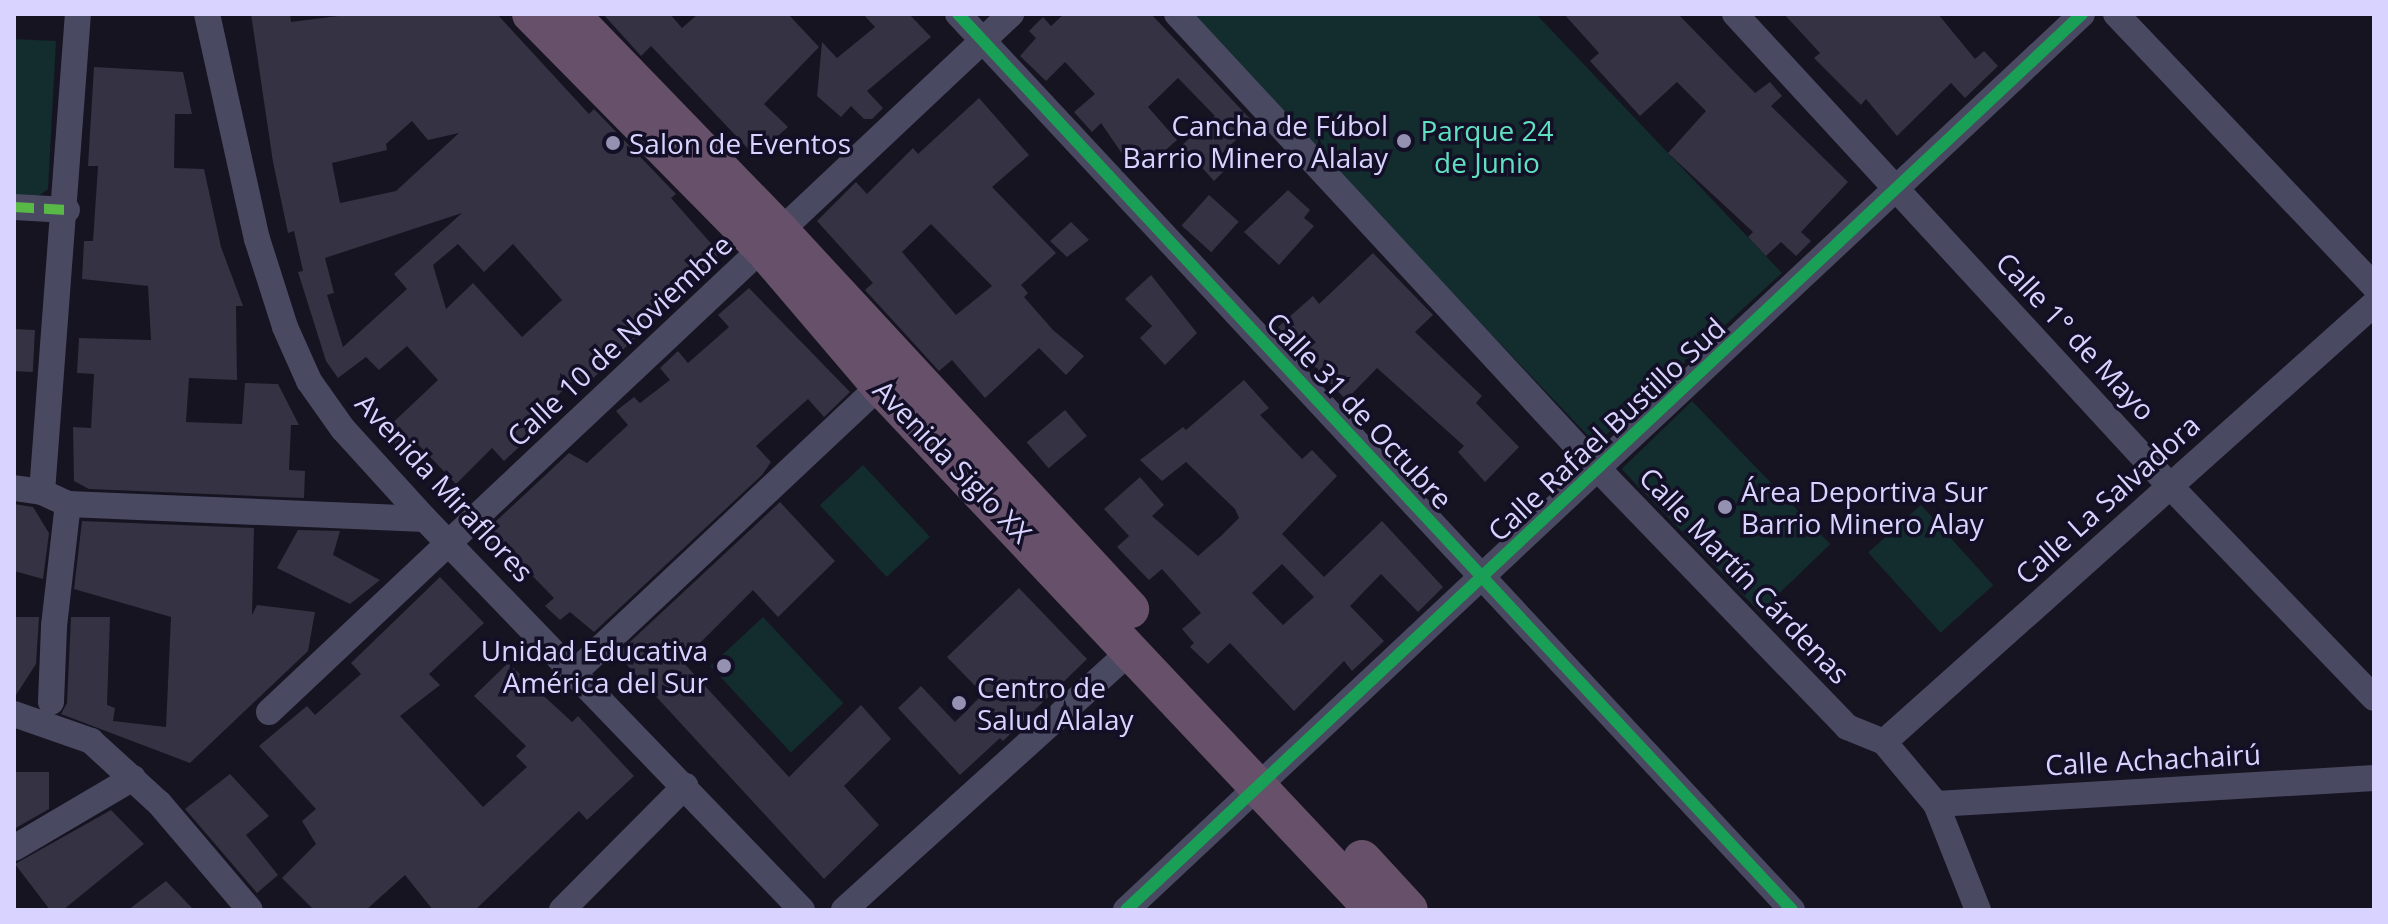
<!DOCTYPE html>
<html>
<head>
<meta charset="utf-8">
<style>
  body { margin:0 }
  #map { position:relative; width:2388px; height:924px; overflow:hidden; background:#161421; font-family:"Open Sans",sans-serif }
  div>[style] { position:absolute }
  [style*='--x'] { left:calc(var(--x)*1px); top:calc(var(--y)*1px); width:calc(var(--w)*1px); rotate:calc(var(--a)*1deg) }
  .green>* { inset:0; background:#132c2d; transform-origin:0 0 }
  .building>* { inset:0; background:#343243; transform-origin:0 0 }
  .minor>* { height:26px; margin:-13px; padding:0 13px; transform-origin:13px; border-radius:13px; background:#4a4962 }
  .highway>* { height:38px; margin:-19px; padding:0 19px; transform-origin:19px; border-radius:19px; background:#67516a }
  .quiet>* { height:10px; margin-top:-5px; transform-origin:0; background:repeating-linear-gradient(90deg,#58b947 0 20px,transparent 0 30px) }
  .cycleway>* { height:12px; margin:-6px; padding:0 6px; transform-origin:6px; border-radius:6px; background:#1a9f57 }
  .dots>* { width:22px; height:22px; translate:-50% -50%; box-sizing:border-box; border:4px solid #130f26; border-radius:50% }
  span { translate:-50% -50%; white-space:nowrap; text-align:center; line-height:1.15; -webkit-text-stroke:7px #130f26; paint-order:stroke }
  .poi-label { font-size:28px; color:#d9d4ff }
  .right { translate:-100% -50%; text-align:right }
  .left { translate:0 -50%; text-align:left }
  .park-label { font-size:28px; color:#5fe0c0 }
  .street-label { font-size:28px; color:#d9d4ff }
  .frame { position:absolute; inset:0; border:16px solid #d9d4ff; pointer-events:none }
</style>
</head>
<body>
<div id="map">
  <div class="green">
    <div style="clip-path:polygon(1185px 14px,1536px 14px,1782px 273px,1596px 444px)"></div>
    <div style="clip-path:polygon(14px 39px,56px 41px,48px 189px,35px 199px,14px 199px)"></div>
    <div style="left:1692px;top:401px;width:199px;height:98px;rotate:46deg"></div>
    <div style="left:863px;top:465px;width:98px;height:59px;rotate:47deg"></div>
    <div style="left:1921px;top:505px;width:108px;height:71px;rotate:48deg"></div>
    <div style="left:763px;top:617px;width:118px;height:72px;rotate:47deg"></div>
  </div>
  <div class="building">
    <div style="clip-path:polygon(evenodd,251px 14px,290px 14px,291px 22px,354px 14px,497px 14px,589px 114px,594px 109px,676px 194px,671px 198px,715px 248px,718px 259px,586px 385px,578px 376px,534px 418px,542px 426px,504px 461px,492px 448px,456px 484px,414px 440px,402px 451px,384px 431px,438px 380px,407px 346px,379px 370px,366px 357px,338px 378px,326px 361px,298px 272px,303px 271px,294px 231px,288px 233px,273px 162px,251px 14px,412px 121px,428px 140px,459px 133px,396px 191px,340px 203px,332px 163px,387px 150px,386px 144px,412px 121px,251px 14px,462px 213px,394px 274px,407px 289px,343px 347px,327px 295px,334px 293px,325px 258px,462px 213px,251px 14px,458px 244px,484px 272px,513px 244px,562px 300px,522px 337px,473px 283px,446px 309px,433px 265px,458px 244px)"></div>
    <div style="clip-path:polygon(603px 14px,670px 14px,682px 28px,698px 14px,788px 14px,819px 47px,764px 104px,788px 127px,755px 156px,651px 46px,641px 56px)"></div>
    <div style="clip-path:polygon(863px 14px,909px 14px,931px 37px,867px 91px,883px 108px,872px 119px,864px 119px,851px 106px,841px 117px,817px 96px,822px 42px,837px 58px,875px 27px)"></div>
    <div style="clip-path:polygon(1064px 14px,1151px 14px,1254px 123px,1221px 154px,1230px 165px,1214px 181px,1182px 145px,1215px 116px,1178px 78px,1148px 107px,1177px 140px,1144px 169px,1123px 155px,1101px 123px,1092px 132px,1074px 112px,1095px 94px,1065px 62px,1046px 81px,1020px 56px,1036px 38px,1029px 31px,1043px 17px,1051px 26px)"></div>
    <div style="clip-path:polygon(1564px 14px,1678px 14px,1755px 93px,1770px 82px,1782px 96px,1771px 106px,1848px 182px,1801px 232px,1811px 241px,1796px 256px,1781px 242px,1766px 256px,1748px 237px,1753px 232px,1668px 153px,1706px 111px,1677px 82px,1640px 116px,1590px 61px,1599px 53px)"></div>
    <div style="clip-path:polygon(1784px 14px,1938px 14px,1975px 59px,1984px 51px,1998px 66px,1965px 98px,1951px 83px,1897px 136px,1866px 99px,1861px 105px,1814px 58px,1820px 53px)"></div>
    <div style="clip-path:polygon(94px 67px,183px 72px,192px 114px,175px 114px,174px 168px,204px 169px,221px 247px,243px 306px,236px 306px,237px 380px,189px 378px,186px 422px,242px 424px,245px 383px,278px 384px,299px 425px,291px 425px,289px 470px,305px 471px,304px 498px,89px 489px,74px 481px,73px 427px,91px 428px,94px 374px,77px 373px,79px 338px,151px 340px,148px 286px,82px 279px,84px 241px,93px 241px,98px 166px,88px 166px)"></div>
    <div style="clip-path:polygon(evenodd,979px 98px,1029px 155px,992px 187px,1056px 253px,1021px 285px,1028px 293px,1024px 297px,1053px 330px,1084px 356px,1066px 375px,1039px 348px,985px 398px,952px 360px,939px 371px,865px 290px,873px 283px,817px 221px,856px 182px,867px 194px,913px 148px,918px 154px,979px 98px,931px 224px,992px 286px,956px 315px,902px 252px,931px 224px)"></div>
    <div style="clip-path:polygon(1288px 190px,1310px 210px,1304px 218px,1314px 226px,1279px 265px,1244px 232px)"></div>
    <div style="left:1209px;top:195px;width:40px;height:41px;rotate:42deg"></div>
    <div style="clip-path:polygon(1071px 222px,1089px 240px,1067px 257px,1050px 241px)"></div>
    <div style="clip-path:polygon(1373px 253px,1433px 315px,1415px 332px,1482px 396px,1476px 403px,1519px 447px,1485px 482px,1458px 452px,1464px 446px,1377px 368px,1346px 400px,1278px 327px,1313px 296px,1319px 304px)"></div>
    <div style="clip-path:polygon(1151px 275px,1197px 333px,1165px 365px,1140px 338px,1152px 326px,1125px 299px)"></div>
    <div style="clip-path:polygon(749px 288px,850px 392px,824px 417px,808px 399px,756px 446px,771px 462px,762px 475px,594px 632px,570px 612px,560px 620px,545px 606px,554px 598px,507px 550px,499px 558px,480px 536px,569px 453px,587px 463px,628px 425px,616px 411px,634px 397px,640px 403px,670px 380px,660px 368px,678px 351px,688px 363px,729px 327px,718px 315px)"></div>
    <div style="left:14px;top:329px;width:21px;height:42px;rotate:3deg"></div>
    <div style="clip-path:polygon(evenodd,1244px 380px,1269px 408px,1260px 415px,1302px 459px,1312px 450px,1337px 476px,1282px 534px,1324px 577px,1382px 521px,1443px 587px,1418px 612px,1381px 574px,1350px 606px,1384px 641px,1352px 671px,1344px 661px,1294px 711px,1230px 643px,1208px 664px,1190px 647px,1194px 643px,1182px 629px,1201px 613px,1162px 569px,1149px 580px,1117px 547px,1129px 536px,1104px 509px,1140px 477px,1164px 505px,1152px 516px,1198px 556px,1222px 535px,1239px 518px,1235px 509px,1186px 462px,1162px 481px,1140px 460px,1183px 427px,1186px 430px,1244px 380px,1282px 564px,1314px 597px,1283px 625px,1252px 593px,1282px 564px)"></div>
    <div style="left:1065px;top:410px;width:34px;height:50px;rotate:50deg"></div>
    <div style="clip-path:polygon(780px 502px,835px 561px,778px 617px,753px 590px,682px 661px,789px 777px,861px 705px,891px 739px,844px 786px,879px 825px,824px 879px,617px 654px)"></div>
    <div style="clip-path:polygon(14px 504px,33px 507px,49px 533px,43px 579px,14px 571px)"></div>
    <div style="clip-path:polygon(82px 521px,254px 528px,252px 615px,257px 605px,315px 612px,308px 651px,190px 763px,61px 714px,67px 703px,71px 617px,110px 617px,107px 705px,115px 708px,113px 721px,166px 727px,171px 617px,74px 589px)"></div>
    <div style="clip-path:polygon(298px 530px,340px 531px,333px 555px,380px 580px,350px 604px,277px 568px)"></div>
    <div style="clip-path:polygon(440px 577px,484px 623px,429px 674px,440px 685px,400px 716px,483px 807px,527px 767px,516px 756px,526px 746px,474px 696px,508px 663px,572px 722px,578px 716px,634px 776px,587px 820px,579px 811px,475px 910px,433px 910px,405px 875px,366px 910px,314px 910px,282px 878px,316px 844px,302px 821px,316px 809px,259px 746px,307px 706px,315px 715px,361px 674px,351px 663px)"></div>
    <div style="clip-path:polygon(1019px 588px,1087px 659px,1003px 741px,1000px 738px,960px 775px,898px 708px,921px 686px,955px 722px,983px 694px,947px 657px)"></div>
    <div style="clip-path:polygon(14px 617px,39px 617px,36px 664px,14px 698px)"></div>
    <div style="clip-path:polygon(14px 772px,49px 772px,49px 809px,14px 829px)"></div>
    <div style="clip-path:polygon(230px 774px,269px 816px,246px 835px,278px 875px,257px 893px,185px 809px)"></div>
    <div style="clip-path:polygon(111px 810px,144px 844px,63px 910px,50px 910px,15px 864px)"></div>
    <div style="clip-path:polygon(166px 881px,194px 910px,128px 910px)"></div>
  </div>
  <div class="minor">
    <div style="--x:207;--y:14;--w:230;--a:77.5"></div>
    <div style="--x:257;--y:239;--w:92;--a:72.3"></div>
    <div style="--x:285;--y:327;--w:59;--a:66"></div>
    <div style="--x:309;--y:381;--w:59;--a:54.7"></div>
    <div style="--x:343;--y:429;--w:122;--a:47.7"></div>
    <div style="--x:425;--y:519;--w:543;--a:46.04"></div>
    <div style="--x:958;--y:14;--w:1224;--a:47.05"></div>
    <div style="--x:1177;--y:14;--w:621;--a:47.22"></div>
    <div style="--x:1599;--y:470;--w:357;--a:46"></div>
    <div style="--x:1847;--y:727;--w:40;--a:22"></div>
    <div style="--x:1884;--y:742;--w:81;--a:50"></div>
    <div style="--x:1936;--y:804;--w:114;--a:68.4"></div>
    <div style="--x:1735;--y:14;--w:642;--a:47.34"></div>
    <div style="--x:2170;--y:486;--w:294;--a:46.1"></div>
    <div style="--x:2116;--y:14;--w:375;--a:46.5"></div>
    <div style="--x:14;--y:207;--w:53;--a:3.2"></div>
    <div style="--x:14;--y:488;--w:28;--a:8"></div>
    <div style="--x:42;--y:492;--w:29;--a:25"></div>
    <div style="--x:68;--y:504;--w:357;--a:2.4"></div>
    <div style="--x:42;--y:492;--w:479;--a:-85.7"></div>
    <div style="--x:576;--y:671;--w:417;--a:-43.2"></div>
    <div style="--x:51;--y:702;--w:76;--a:-87.7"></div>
    <div style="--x:54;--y:626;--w:123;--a:-83.5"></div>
    <div style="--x:269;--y:712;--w:1019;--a:-43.25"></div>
    <div style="--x:14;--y:714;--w:82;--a:19.3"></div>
    <div style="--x:91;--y:741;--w:92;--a:42.4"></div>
    <div style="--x:159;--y:803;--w:140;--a:49.6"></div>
    <div style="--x:1884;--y:742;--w:657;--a:-41.79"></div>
    <div style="--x:1936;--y:804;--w:439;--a:-3.4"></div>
    <div style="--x:14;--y:848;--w:138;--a:-30.5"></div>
    <div style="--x:562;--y:910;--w:175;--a:-45.2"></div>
    <div style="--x:844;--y:910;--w:389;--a:-42.1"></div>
    <div style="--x:1126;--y:910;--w:1310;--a:-43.14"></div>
  </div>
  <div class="highway">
    <div style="--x:531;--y:14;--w:330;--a:45.4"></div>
    <div style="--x:763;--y:249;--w:180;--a:49.5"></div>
    <div style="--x:880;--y:386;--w:720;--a:46.69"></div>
    <div style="--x:570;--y:14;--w:303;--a:45.9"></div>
    <div style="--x:781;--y:232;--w:514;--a:47.21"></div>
    <div style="--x:1362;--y:859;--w:69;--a:47.3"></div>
  </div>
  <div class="quiet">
    <div style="--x:14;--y:207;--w:53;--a:3.2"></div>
  </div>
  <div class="cycleway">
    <div style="--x:958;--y:14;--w:1224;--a:47.05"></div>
    <div style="--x:1126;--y:910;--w:1310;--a:-43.14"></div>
  </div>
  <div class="dots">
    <div style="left:1404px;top:141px;background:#9591b1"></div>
    <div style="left:613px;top:143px;background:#9591b1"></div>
    <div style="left:1725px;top:507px;background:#9591b1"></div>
    <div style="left:724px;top:666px;background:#9591b1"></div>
    <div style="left:959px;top:703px;background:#9591b1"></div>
  </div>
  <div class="poi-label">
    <span class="right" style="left:1388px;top:141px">Cancha de Fúbol<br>Barrio Minero Alalay</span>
    <span class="left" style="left:629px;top:143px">Salon de Eventos</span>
    <span class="left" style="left:1741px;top:507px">Área Deportiva Sur<br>Barrio Minero Alay</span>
    <span class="right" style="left:708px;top:666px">Unidad Educativa<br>América del Sur</span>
    <span class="left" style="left:977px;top:703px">Centro de<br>Salud Alalay</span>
  </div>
  <div class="park-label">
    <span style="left:1487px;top:146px">Parque 24<br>de Junio</span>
  </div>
  <div class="street-label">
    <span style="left:2076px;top:336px;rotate:47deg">Calle 1° de Mayo</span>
    <span style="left:619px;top:340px;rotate:-43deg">Calle 10 de Noviembre</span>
    <span style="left:1360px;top:410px;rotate:47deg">Calle 31 de Octubre</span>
    <span style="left:1606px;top:429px;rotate:-43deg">Calle Rafael Bustillo Sud</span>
    <span style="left:953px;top:461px;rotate:46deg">Avenida Siglo XX</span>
    <span style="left:445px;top:487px;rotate:47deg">Avenida Miraflores</span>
    <span style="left:2107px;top:499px;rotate:-42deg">Calle La Salvadora</span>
    <span style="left:1745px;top:575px;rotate:46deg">Calle Martín Cárdenas</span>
    <span style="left:2153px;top:759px;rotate:-3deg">Calle Achachairú</span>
  </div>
  <div class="frame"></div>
</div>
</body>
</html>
